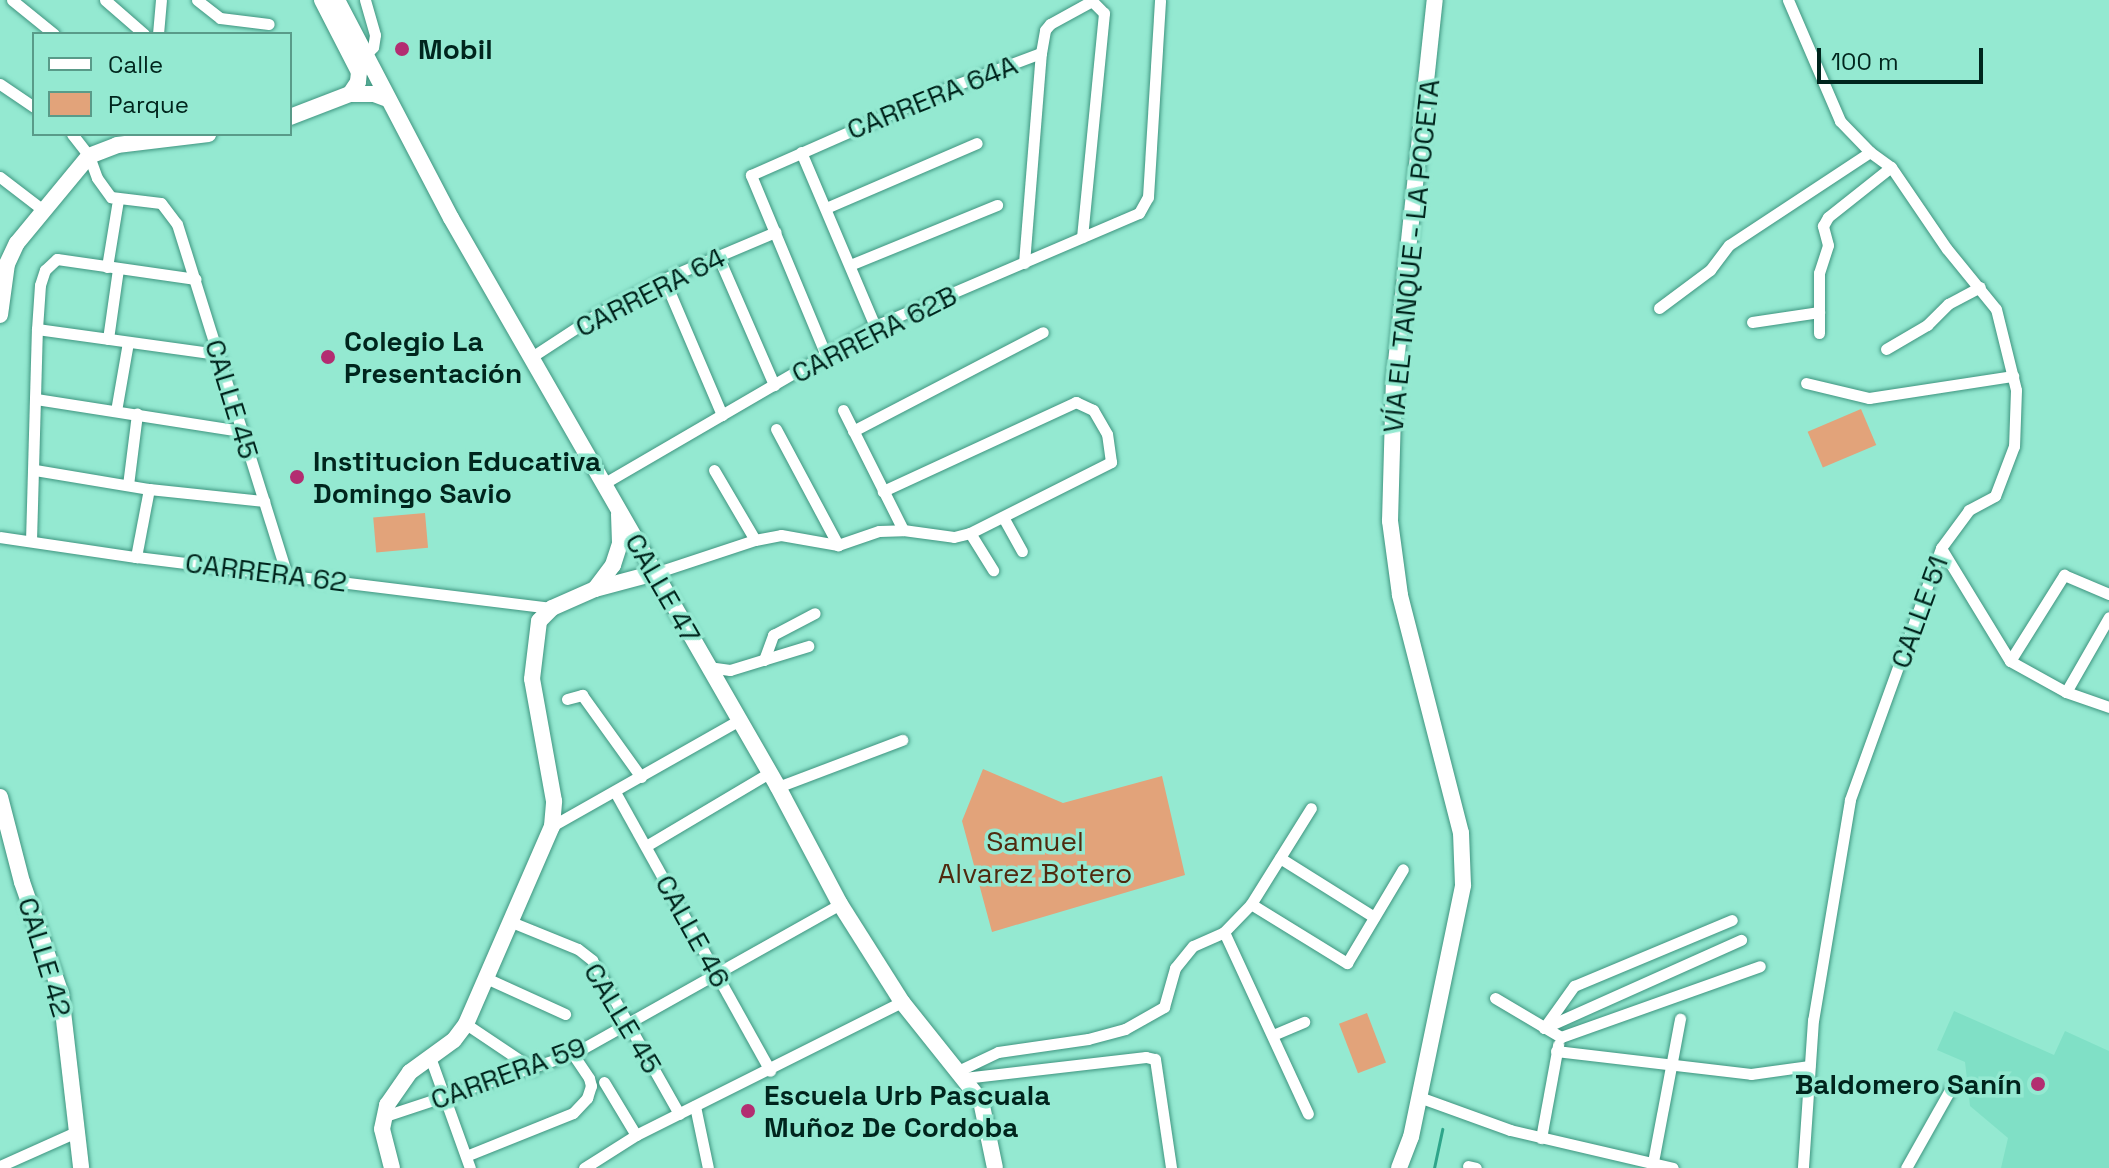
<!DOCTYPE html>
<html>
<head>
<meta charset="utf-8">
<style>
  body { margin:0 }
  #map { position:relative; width:2109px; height:1168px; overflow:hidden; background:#94e9d1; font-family:"Space Grotesk",sans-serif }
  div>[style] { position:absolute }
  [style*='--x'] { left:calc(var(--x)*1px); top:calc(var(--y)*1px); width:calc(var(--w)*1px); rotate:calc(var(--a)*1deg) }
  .built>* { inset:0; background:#80e0c6 }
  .green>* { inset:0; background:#e2a37a; transform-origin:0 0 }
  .stream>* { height:3px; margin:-1.5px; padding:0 1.5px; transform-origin:1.5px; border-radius:1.5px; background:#2ea58a }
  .roads { filter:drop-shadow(0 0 2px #3f9580) drop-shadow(0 0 2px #3f9580) }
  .street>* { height:11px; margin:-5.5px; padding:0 5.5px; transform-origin:5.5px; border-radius:5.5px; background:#fff }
  .secondary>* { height:16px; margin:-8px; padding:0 8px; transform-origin:8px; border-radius:8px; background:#fff }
  .dots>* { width:22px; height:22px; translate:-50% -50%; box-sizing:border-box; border:4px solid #94e9d1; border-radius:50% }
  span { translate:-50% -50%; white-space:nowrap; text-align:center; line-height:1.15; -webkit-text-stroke:7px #94e9d1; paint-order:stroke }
  .poi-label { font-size:28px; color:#00251d; font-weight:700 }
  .left { translate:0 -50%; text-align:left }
  .right { translate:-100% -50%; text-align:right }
  .street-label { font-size:28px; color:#00251d }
  .park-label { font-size:28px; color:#4f2a0f }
  .legend { position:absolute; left:32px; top:32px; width:260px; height:104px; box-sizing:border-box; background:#94e9d1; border:2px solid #599b89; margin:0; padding:10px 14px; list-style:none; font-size:24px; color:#00251d }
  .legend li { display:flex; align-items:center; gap:16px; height:40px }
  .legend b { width:40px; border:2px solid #599b89 }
  .scale { position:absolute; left:1817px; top:48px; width:166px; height:36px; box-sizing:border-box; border:4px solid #00251d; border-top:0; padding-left:10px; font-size:24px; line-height:28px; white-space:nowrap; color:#00251d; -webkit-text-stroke:6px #94e9d1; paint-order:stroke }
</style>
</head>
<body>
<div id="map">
  <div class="built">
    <div style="clip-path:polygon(1954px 1011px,2054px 1055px,2065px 1031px,2109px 1051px,2109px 1168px,2001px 1168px,2008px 1138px,1970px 1106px,1965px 1062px,1937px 1050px)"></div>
  </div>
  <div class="green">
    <div style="left:1861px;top:409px;width:39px;height:58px;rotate:67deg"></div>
    <div style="left:425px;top:513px;width:35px;height:52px;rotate:85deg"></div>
    <div style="clip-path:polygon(983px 769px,1063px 803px,1162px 776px,1185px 875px,992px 932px,962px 821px)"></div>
    <div style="left:1367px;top:1013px;width:53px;height:30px;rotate:69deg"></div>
  </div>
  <div class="stream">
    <div style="--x:1434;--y:1168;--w:40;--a:-78"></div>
  </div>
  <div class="roads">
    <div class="street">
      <div style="--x:12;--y:0;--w:54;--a:39"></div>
      <div style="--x:105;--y:0;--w:52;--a:41.1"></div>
      <div style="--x:197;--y:0;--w:29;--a:38"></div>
      <div style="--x:220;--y:18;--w:49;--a:7"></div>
      <div style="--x:365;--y:0;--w:36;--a:74"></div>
      <div style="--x:375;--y:35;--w:12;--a:99"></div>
      <div style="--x:373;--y:47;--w:11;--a:135"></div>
      <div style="--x:1788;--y:0;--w:132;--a:66.7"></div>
      <div style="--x:1840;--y:121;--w:43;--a:45.9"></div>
      <div style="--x:1870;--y:152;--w:26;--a:36"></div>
      <div style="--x:1891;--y:167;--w:99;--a:55.7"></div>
      <div style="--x:1947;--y:249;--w:77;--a:50.8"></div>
      <div style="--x:1996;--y:309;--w:83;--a:76.1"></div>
      <div style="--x:2016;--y:390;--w:56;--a:92"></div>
      <div style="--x:2014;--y:446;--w:53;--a:110.8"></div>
      <div style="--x:1995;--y:496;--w:30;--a:152"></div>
      <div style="--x:1969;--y:510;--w:47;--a:126.4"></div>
      <div style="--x:1941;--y:548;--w:268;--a:109.9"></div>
      <div style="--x:1850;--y:800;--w:223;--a:99.5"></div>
      <div style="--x:1813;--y:1020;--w:148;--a:93.9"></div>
      <div style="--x:158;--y:34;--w:34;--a:-85"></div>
      <div style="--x:0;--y:84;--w:41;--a:34.1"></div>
      <div style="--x:72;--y:134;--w:28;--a:52"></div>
      <div style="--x:89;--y:156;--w:23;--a:70"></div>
      <div style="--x:97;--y:178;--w:24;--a:54"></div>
      <div style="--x:111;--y:197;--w:50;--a:6.8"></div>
      <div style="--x:161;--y:203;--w:26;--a:53"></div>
      <div style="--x:177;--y:224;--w:368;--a:72.6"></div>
      <div style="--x:801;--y:152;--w:189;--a:67"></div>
      <div style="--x:0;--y:177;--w:54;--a:37.5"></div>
      <div style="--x:826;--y:208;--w:164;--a:-23.3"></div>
      <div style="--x:718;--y:256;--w:141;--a:66.5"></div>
      <div style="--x:1024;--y:263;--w:211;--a:-85.4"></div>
      <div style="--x:850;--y:265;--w:159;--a:-22.2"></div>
      <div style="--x:107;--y:267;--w:68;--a:-80.7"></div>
      <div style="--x:664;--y:279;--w:148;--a:66.9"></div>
      <div style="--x:1659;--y:308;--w:64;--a:-36.7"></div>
      <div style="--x:1710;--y:270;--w:31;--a:-53"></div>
      <div style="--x:1729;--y:245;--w:169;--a:-33.4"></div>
      <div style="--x:1752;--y:322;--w:68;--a:-8.5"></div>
      <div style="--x:37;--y:329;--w:182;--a:7.9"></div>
      <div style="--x:1819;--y:333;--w:60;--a:-90"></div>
      <div style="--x:1819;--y:273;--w:29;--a:-72"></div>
      <div style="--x:1828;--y:245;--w:20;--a:-105"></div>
      <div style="--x:1823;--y:226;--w:10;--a:-61"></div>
      <div style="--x:1828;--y:217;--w:80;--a:-38.4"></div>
      <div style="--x:108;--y:339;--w:71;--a:-81.9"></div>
      <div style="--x:1886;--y:349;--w:48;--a:-30.3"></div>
      <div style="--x:1927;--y:325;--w:30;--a:-45"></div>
      <div style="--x:1948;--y:304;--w:36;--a:-28"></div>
      <div style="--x:825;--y:353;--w:193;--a:-112.6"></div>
      <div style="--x:751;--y:175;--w:221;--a:-23.8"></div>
      <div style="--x:953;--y:86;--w:94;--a:-20.6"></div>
      <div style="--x:1041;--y:53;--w:23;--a:-80"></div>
      <div style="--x:1045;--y:30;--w:8;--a:-50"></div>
      <div style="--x:1050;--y:24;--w:48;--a:-28.7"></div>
      <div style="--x:1092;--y:1;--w:17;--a:45"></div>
      <div style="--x:1104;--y:13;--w:225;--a:95.6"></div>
      <div style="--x:530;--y:358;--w:82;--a:-33.1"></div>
      <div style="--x:599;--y:313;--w:73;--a:-27.6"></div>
      <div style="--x:664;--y:279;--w:121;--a:-22.9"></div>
      <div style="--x:1806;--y:383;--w:65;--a:13.4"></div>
      <div style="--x:1869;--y:398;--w:146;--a:-8.7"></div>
      <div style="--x:36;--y:399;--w:207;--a:8.9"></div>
      <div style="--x:843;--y:410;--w:134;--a:63.4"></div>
      <div style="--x:116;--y:411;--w:70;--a:-80.1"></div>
      <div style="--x:776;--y:429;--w:132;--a:61.9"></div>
      <div style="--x:853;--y:431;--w:214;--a:-27.5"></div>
      <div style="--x:35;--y:470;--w:116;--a:9.5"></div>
      <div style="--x:149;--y:489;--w:116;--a:6"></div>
      <div style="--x:714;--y:470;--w:81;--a:59.6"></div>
      <div style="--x:603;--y:484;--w:315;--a:-30.2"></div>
      <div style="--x:875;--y:326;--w:287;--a:-23.2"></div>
      <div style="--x:1139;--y:213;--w:18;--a:-61"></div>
      <div style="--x:1148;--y:197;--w:197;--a:-86.5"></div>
      <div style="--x:128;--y:485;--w:72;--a:-82.8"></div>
      <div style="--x:1003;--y:517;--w:39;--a:61"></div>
      <div style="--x:970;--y:533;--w:44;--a:58.1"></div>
      <div style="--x:0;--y:537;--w:137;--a:8.4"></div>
      <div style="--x:136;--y:557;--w:419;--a:7"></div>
      <div style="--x:31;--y:541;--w:212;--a:-88.4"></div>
      <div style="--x:37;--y:329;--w:44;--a:-86.1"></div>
      <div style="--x:40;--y:285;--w:16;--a:-72"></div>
      <div style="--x:45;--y:270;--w:16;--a:-43"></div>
      <div style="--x:57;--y:259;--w:140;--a:8.2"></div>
      <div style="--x:1941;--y:548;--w:132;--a:58.6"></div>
      <div style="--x:2010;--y:661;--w:64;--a:29"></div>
      <div style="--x:2066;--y:692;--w:46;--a:19.2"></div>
      <div style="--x:136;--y:557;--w:69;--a:-79.2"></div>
      <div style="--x:655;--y:573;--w:105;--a:-18.3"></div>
      <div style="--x:755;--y:540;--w:26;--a:-11"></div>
      <div style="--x:781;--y:535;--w:58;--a:10"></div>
      <div style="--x:838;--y:545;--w:43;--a:-18.9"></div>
      <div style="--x:879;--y:531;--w:24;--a:-2"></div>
      <div style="--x:903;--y:530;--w:51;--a:7.8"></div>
      <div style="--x:954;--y:537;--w:16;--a:-14"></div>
      <div style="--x:970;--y:533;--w:158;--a:-26.7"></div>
      <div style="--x:1111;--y:462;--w:28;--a:-98"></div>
      <div style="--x:1107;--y:434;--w:28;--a:-120"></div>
      <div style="--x:1093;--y:410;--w:19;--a:-155"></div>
      <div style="--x:1076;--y:402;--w:213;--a:155.2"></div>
      <div style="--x:764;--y:660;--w:27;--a:-70"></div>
      <div style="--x:773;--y:635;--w:47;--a:-27.6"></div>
      <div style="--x:2010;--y:661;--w:102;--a:-57.9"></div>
      <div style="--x:2064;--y:575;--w:49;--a:22.9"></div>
      <div style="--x:708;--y:667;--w:22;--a:8"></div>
      <div style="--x:730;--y:670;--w:82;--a:-17.1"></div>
      <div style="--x:2066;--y:692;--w:86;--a:-60.2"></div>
      <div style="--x:567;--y:699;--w:16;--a:-15"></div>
      <div style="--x:582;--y:695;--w:101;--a:54.3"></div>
      <div style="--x:778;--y:787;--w:133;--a:-20.8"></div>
      <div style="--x:615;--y:792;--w:319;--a:60.9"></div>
      <div style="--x:552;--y:826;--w:215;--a:-29.5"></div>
      <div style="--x:646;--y:846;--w:143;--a:-30.7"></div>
      <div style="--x:1280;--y:858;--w:111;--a:32.1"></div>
      <div style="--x:1251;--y:904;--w:113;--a:31.6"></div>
      <div style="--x:1347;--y:963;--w:109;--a:-59.2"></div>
      <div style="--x:509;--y:921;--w:74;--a:22.1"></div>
      <div style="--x:578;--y:949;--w:18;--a:38"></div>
      <div style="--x:592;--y:960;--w:177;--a:60.5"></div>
      <div style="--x:1224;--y:932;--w:200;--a:65.2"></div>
      <div style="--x:486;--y:978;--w:87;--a:24.5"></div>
      <div style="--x:1495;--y:998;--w:77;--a:30.6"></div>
      <div style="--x:466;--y:1024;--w:81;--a:33.9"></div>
      <div style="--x:1544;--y:1028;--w:52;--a:-54.5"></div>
      <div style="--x:1574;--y:986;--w:171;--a:-22.7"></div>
      <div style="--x:1544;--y:1028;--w:216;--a:-24.1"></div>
      <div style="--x:1273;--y:1035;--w:34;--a:-23"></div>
      <div style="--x:1561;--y:1037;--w:211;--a:-19.6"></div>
      <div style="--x:1556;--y:1051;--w:196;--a:6.7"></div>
      <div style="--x:1751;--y:1074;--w:59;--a:-7.9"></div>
      <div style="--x:430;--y:1057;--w:118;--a:70.2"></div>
      <div style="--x:958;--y:1071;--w:44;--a:-25.4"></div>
      <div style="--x:998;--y:1052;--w:91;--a:-8.2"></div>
      <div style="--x:1088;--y:1039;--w:38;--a:-15"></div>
      <div style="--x:1125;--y:1029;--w:45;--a:-29.4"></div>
      <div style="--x:1164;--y:1007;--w:41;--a:-74.2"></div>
      <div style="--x:1175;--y:968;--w:28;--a:-51"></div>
      <div style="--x:1193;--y:946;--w:34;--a:-24"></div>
      <div style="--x:1224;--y:932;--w:39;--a:-46"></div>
      <div style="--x:1251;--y:904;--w:113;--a:-58"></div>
      <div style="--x:964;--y:1078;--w:183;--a:-6.6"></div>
      <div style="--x:1146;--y:1057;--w:9;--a:13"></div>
      <div style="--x:1155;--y:1059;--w:110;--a:81.6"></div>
      <div style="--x:604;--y:1082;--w:62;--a:58.9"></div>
      <div style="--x:1419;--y:1097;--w:97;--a:19.9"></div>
      <div style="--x:1510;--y:1130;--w:167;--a:13.1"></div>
      <div style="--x:695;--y:1106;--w:63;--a:78.2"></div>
      <div style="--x:382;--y:1117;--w:201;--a:-18.3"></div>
      <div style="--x:573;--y:1054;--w:306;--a:-29.3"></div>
      <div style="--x:1541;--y:1138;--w:95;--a:-79.6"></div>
      <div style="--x:466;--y:1156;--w:115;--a:-21.9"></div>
      <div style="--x:573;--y:1113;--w:21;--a:-47"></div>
      <div style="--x:587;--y:1098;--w:13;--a:-72"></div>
      <div style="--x:591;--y:1086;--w:8;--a:-104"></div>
      <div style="--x:589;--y:1078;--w:29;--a:-124"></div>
      <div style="--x:0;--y:1166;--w:83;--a:-24.1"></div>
      <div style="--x:1468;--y:1166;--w:8;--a:14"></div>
      <div style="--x:1652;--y:1167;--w:151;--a:-79.3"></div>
      <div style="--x:584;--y:1168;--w:62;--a:-32.4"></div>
      <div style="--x:636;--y:1135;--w:297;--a:-26.6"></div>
      <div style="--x:1906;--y:1168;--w:92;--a:-60.6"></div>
    </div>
    <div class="secondary">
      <div style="--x:322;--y:0;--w:81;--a:62.8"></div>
      <div style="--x:359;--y:72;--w:10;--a:96"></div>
      <div style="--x:358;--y:82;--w:14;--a:124"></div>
      <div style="--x:337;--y:0;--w:246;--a:62.4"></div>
      <div style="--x:451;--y:218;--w:656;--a:60.11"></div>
      <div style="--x:778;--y:787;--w:132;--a:62.1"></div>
      <div style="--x:840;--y:904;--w:116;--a:57.7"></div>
      <div style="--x:902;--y:1002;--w:127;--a:51.4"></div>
      <div style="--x:981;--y:1101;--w:68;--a:78.2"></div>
      <div style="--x:290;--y:117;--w:64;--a:-21"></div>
      <div style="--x:350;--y:94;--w:24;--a:0"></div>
      <div style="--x:374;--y:94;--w:15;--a:20"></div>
      <div style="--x:0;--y:315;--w:51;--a:-82.2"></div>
      <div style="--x:7;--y:264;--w:23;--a:-65"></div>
      <div style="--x:17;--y:243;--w:113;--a:-50.4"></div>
      <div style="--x:89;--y:156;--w:30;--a:-21"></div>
      <div style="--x:117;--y:145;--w:92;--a:-6.9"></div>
      <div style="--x:595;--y:589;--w:30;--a:-53"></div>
      <div style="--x:613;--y:565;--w:23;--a:-72"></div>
      <div style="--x:620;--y:543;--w:29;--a:-92"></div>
      <div style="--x:0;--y:797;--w:88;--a:75.5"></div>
      <div style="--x:22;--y:882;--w:119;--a:70.8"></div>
      <div style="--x:61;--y:994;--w:175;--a:83.4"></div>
      <div style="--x:392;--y:1168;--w:40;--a:-104.4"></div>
      <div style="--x:382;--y:1129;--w:25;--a:-78"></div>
      <div style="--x:387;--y:1105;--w:40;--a:-55.1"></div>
      <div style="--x:410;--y:1072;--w:54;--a:-36"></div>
      <div style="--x:454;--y:1040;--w:20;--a:-53"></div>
      <div style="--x:466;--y:1024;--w:216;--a:-66.5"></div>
      <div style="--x:552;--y:826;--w:25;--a:-85"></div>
      <div style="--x:554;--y:801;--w:124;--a:-100.2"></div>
      <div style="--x:532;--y:679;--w:58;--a:-83.1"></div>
      <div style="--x:539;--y:621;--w:18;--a:-45"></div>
      <div style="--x:552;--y:608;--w:47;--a:-23.8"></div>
      <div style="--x:595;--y:589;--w:62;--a:-14.9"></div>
      <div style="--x:1399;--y:1168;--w:33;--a:-69"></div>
      <div style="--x:1411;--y:1137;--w:257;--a:-78.3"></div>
      <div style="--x:1463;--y:885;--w:52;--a:-92.2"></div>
      <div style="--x:1461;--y:833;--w:246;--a:-104.4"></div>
      <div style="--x:1400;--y:595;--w:75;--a:-97.7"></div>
      <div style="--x:1390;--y:521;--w:140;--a:-88.4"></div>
      <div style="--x:1394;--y:381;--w:383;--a:-83.9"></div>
    </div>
  </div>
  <div class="dots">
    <div style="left:402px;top:49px;background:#b32d71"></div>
    <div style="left:328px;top:357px;background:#b32d71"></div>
    <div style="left:297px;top:477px;background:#b32d71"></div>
    <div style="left:2038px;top:1084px;background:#b32d71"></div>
    <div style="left:748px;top:1111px;background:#b32d71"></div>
  </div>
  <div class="poi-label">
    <span class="left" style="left:418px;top:49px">Mobil</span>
    <span class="left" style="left:344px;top:357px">Colegio La<br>Presentación</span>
    <span class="left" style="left:313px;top:477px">Institucion Educativa<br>Domingo Savio</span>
    <span class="right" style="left:2022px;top:1084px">Baldomero Sanín</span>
    <span class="left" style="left:764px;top:1111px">Escuela Urb Pascuala<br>Muñoz De Cordoba</span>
  </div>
  <div class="street-label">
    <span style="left:932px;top:97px;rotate:-22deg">CARRERA 64A</span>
    <span style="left:1411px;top:256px;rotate:-84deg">VÍA EL TANQUE - LA POCETA</span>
    <span style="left:650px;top:292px;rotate:-27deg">CARRERA 64</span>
    <span style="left:874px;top:334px;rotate:-27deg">CARRERA 62B</span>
    <span style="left:232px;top:399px;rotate:73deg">CALLE 45</span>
    <span style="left:266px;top:572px;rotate:7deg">CARRERA 62</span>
    <span style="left:663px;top:588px;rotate:60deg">CALLE 47</span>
    <span style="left:1919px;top:612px;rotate:-70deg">CALLE 51</span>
    <span style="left:693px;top:931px;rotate:61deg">CALLE 46</span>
    <span style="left:45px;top:957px;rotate:73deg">CALLE 42</span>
    <span style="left:623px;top:1018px;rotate:59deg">CALLE 45</span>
    <span style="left:508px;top:1073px;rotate:-20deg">CARRERA 59</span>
  </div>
  <div class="park-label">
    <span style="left:1035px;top:857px">Samuel<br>Alvarez Botero</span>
  </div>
  <ul class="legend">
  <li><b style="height:10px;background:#fff"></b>Calle</li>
  <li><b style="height:22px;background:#e2a37a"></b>Parque</li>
  </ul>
  <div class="scale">100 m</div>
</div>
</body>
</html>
